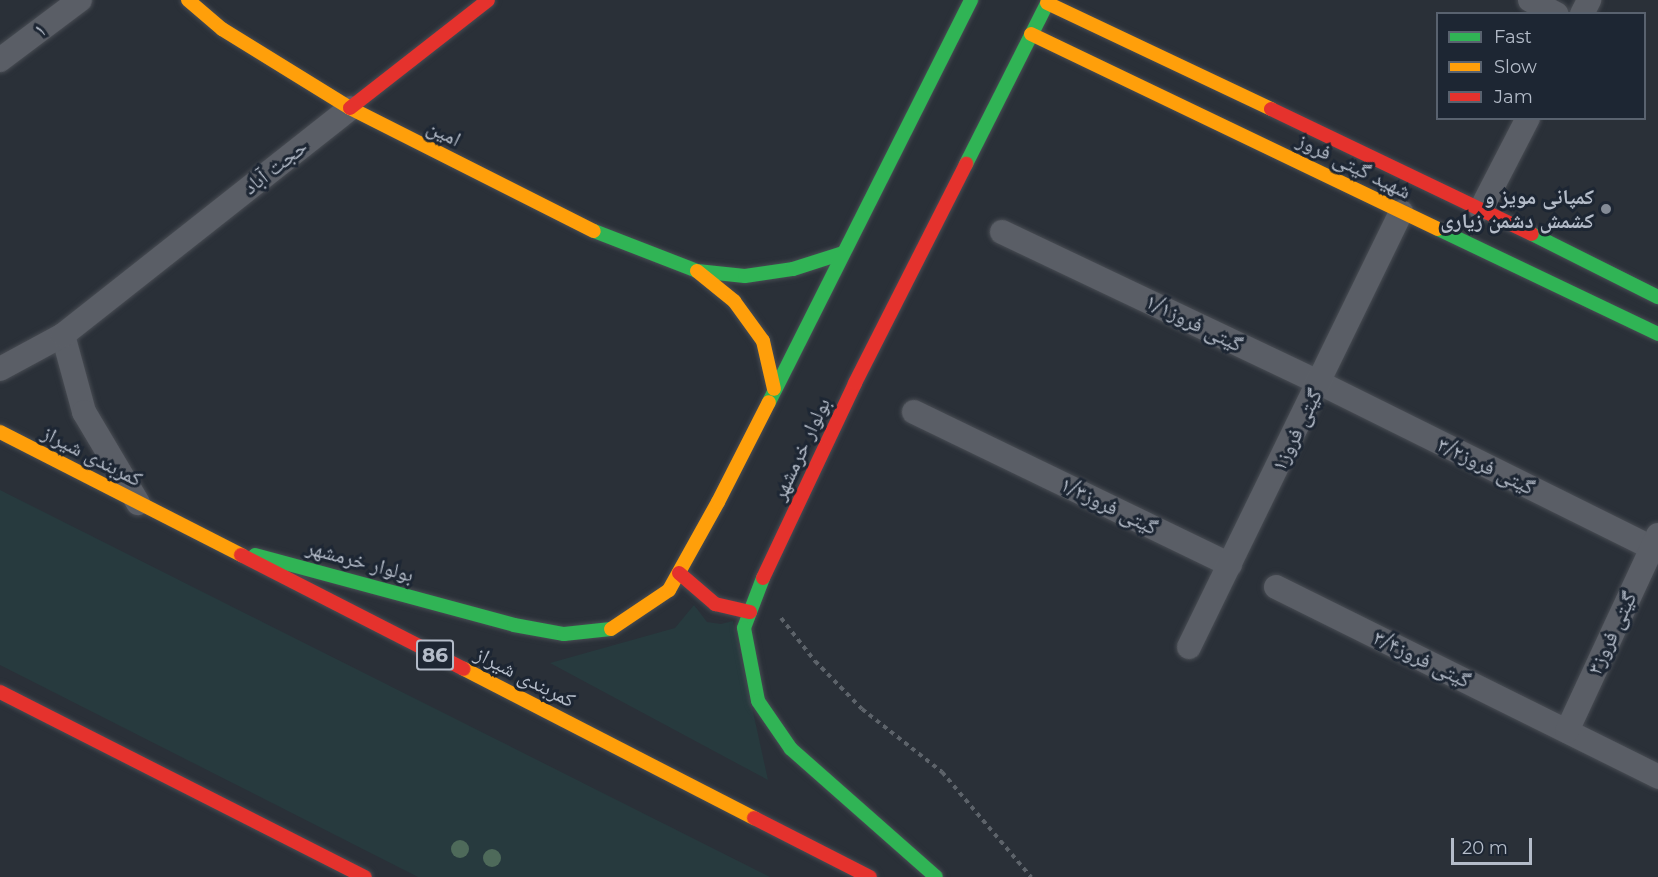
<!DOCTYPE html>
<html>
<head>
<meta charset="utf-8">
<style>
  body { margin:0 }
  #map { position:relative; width:1658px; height:877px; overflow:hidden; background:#2a3038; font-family:Montserrat,"Noto Naskh Arabic",sans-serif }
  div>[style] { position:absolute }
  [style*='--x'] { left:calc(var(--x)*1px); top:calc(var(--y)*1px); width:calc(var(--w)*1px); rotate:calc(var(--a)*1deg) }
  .green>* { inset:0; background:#273a3e }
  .path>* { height:4px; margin-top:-2px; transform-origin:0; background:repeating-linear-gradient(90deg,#5d636a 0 4.5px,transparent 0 9px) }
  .roads { filter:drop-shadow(0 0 2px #484c53) drop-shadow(0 0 2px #484c53) }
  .street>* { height:24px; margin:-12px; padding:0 12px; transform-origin:12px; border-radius:12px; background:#5a5e66 }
  .fast>* { height:14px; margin:-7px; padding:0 7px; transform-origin:7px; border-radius:7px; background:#30b455 }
  .slow>* { height:14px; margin:-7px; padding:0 7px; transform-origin:7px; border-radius:7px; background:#ff9f0a }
  .jam>* { height:14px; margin:-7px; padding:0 7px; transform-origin:7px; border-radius:7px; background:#e5322d }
  .trees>* { width:18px; height:18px; margin:-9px; border-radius:50%; background:#4e6a5a }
  .dots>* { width:16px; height:16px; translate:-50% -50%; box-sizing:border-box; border:3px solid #1d2633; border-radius:50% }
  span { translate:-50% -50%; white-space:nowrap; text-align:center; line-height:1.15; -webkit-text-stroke:6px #1d2633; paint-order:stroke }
  .shield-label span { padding:2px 4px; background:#1d2633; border:2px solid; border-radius:4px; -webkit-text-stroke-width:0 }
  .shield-label { font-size:20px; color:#b4bcc9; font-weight:700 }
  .street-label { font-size:21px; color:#b4bcc9 }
  .poi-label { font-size:21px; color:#b4bcc9; font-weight:700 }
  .right { translate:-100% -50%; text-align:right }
  .legend { position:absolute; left:1436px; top:12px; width:210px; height:108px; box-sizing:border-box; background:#1d2633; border:2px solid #59626f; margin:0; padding:8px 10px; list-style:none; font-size:18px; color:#b4bcc9 }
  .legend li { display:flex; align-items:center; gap:12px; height:30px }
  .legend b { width:30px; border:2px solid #59626f }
  .scale { position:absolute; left:1451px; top:838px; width:81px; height:27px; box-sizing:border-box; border:3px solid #b4bcc9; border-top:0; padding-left:8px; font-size:18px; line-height:21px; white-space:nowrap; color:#b4bcc9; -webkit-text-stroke:4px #1d2633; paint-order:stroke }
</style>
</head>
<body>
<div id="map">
  <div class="green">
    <div style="clip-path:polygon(0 490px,770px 877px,418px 877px,0 665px)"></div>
    <div style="clip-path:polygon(694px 605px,707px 622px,721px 624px,733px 621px,768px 780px,550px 663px,675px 628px)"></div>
  </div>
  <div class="path">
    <div style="--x:781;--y:618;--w:55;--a:51.7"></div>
    <div style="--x:815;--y:661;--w:67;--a:45.6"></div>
    <div style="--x:862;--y:709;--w:102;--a:38.2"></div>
    <div style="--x:942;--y:772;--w:138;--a:49.7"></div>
  </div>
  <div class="roads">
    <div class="street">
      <div style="--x:1530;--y:0;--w:30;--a:28"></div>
      <div style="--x:1582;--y:14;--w:16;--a:-63"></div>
      <div style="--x:0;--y:60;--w:100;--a:-36.9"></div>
      <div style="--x:1481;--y:209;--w:102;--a:-62.7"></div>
      <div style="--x:1002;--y:232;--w:352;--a:25.4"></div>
      <div style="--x:1320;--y:383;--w:377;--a:26.4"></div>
      <div style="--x:63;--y:335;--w:80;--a:74.7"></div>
      <div style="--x:84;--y:412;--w:106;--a:59.3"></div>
      <div style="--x:0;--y:369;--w:72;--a:-28.4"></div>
      <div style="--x:63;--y:335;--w:366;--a:-38.3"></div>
      <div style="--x:914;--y:412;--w:351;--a:25.8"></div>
      <div style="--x:1276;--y:587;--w:427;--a:26.4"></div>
      <div style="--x:1189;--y:647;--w:484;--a:-64"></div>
      <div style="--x:1567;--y:731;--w:216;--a:-65.1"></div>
    </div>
    <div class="fast">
      <div style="--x:966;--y:164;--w:184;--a:-63.2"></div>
      <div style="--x:1438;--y:229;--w:244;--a:25.5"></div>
      <div style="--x:594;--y:231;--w:110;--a:21.2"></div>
      <div style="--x:697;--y:271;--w:48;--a:5.9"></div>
      <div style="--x:745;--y:276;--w:49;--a:-8.3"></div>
      <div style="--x:793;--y:269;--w:52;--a:-17.7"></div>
      <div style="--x:1532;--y:234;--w:141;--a:26.6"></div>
      <div style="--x:769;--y:402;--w:450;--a:-63.3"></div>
      <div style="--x:255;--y:555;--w:268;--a:15.1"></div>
      <div style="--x:514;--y:625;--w:51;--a:10.2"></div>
      <div style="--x:564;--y:634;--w:47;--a:-6.1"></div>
      <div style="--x:763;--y:578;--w:53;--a:110.8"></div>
      <div style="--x:744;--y:628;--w:74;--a:79.1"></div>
      <div style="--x:758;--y:701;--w:58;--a:55.5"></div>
      <div style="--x:791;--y:749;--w:193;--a:41.4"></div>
    </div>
    <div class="slow">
      <div style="--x:188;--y:0;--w:45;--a:40.5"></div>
      <div style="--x:222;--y:29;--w:150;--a:31.7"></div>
      <div style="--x:350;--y:108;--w:273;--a:26.8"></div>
      <div style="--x:1047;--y:3;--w:248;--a:25.3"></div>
      <div style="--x:1031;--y:34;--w:451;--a:25.6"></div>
      <div style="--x:697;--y:271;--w:48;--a:39"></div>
      <div style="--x:734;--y:301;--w:49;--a:54.1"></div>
      <div style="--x:763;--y:341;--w:49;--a:77.1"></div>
      <div style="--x:0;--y:432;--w:271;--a:27"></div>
      <div style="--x:611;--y:629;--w:70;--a:-33.9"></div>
      <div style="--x:669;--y:590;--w:101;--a:-60.9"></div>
      <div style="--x:718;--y:502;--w:112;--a:-63"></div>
      <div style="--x:464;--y:669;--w:326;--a:27.2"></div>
    </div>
    <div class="jam">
      <div style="--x:350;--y:108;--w:175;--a:-38"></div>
      <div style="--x:1271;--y:109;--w:289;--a:25.6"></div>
      <div style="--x:241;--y:555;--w:250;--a:27.1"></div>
      <div style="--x:679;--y:573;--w:48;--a:40.7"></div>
      <div style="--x:715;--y:604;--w:36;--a:13"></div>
      <div style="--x:763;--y:578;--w:216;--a:-64.7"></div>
      <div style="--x:855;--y:383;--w:246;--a:-63.1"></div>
      <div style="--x:0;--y:692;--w:409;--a:26.9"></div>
      <div style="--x:754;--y:818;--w:130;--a:27"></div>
    </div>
  </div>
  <div class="trees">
    <div style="left:460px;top:849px"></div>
    <div style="left:492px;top:858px"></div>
  </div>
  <div class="dots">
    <div style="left:1606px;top:209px;background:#848b96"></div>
  </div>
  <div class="shield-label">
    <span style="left:435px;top:655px">86</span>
  </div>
  <div class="street-label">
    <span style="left:40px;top:30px;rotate:-37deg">۱</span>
    <span style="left:444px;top:133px;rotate:27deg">امین</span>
    <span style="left:1354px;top:166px;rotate:26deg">شهید گیتی فروز</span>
    <span style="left:275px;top:167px;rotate:-38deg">حجت آباد</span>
    <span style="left:1194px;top:323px;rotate:26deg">۱/۱گیتی فروز</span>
    <span style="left:1297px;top:430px;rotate:-64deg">۱گیتی فروز</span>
    <span style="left:801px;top:449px;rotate:-65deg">بولوار خرمشهر</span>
    <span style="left:92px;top:456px;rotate:27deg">کمربندی شیراز</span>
    <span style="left:1486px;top:466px;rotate:26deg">۳/۲گیتی فروز</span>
    <span style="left:1109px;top:506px;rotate:26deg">۱/۳گیتی فروز</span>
    <span style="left:360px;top:561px;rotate:15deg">بولوار خرمشهر</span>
    <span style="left:1612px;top:633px;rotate:-65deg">۳گیتی فروز</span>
    <span style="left:1422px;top:659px;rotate:26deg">۳/۴گیتی فروز</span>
    <span style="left:525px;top:677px;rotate:27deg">کمربندی شیراز</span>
  </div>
  <div class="poi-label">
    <span class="right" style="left:1594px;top:209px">کمپانی مویز و<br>کشمش دشمن زیاری</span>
  </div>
  <ul class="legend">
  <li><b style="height:8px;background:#30b455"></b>Fast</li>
  <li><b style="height:8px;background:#ff9f0a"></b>Slow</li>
  <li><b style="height:8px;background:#e5322d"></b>Jam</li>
  </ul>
  <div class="scale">20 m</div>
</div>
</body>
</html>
